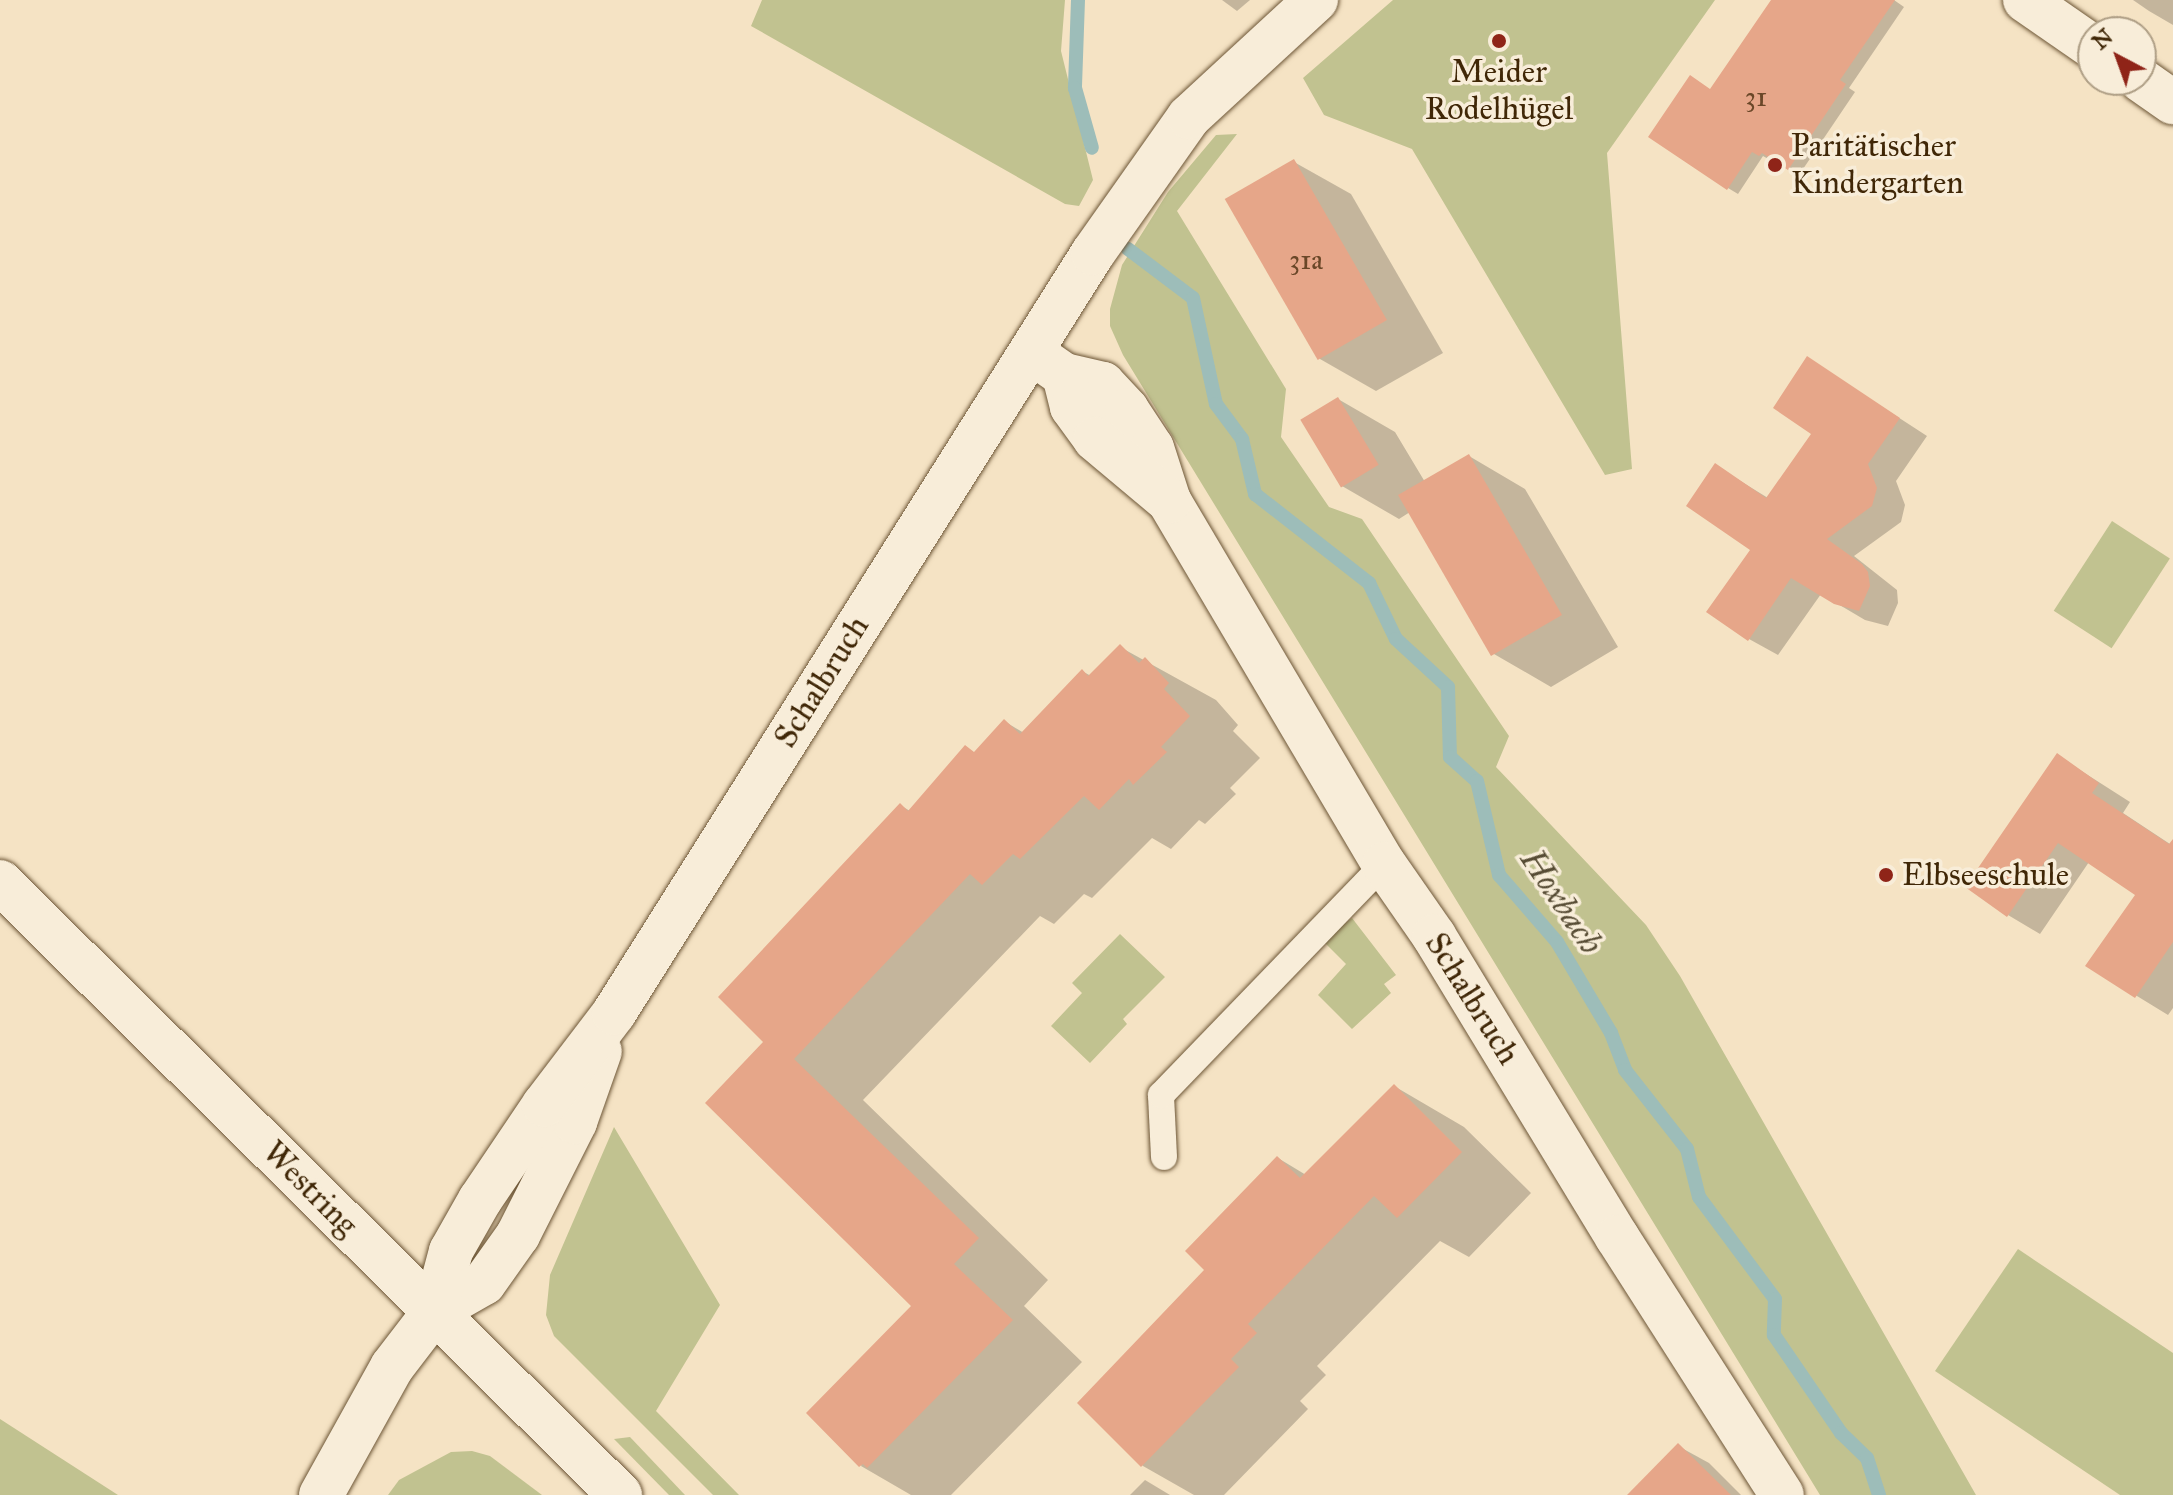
<!DOCTYPE html>
<html>
<head>
<meta charset="utf-8">
<style>
  body { margin:0 }
  #map { position:relative; width:2173px; height:1495px; overflow:hidden; background:#f5e3c4; font-family:"IM FELL Great Primer",serif }
  div>[style] { position:absolute }
  [style*='--x'] { left:calc(var(--x)*1px); top:calc(var(--y)*1px); width:calc(var(--w)*1px); rotate:calc(var(--a)*1deg) }
  .green>* { inset:0; background:#c1c290; transform-origin:0 0 }
  .shadow>* { inset:0; background:#0003 }
  .stream>* { height:14px; margin:-7px; padding:0 7px; transform-origin:7px; border-radius:7px; background:#9dbdb9 }
  .building>* { inset:0; background:#e6a689; transform-origin:0 0 }
  .roads { filter:drop-shadow(0 0 2px #6d5636) drop-shadow(0 0 2px #6d5636) }
  .lane>* { height:26px; margin:-13px; padding:0 13px; transform-origin:13px; border-radius:13px; background:#f8edd9 }
  .street>* { height:44px; margin:-22px; padding:0 22px; transform-origin:22px; border-radius:22px; background:#f8edd9 }
  .secondary>* { height:44px; margin:-22px; padding:0 22px; transform-origin:22px; border-radius:22px; background:#f8edd9 }
  .dots>* { width:22px; height:22px; translate:-50% -50%; box-sizing:border-box; border:4px solid #f8edd9; border-radius:50% }
  span { translate:-50% -50%; white-space:nowrap; text-align:center; line-height:1.15; -webkit-text-stroke:7px #f8edd9; paint-order:stroke }
  .number-label { font-size:28px; color:#6a4728 }
  .number-label span { -webkit-text-stroke-width:0 }
  .poi-label { font-size:32px; color:#402707 }
  .left { translate:0 -50%; text-align:left }
  .street-label { font-size:32px; color:#402707 }
  .water-label { font-size:34px; color:#574c34; font-style:italic }
  .north { position:absolute; left:2077px; top:16px; width:80px; height:80px; box-sizing:border-box; background:#f8edd9; border:2px solid #ae9e85; border-radius:50%; rotate:319deg; font-size:22px; font-weight:700; line-height:32px; text-align:center; color:#402707 }
  .north::after { content:''; display:block; margin:auto; width:28px; height:36px; background:#8f2418; clip-path:polygon(50% 0,100% 100%,50% 72%,0 100%) }
</style>
</head>
<body>
<div id="map">
  <div class="green">
    <div style="clip-path:polygon(762px 0,1065px 0,1061px 51px,1093px 180px,1079px 206px,1065px 204px,751px 26px)"></div>
    <div style="clip-path:polygon(1393px 0,1715px 0,1607px 153px,1632px 469px,1605px 475px,1412px 149px,1324px 115px,1303px 78px)"></div>
    <div style="clip-path:polygon(1237px 134px,1177px 211px,1286px 389px,1281px 437px,1329px 507px,1362px 519px,1509px 736px,1496px 767px,1646px 925px,1680px 976px,1976px 1495px,1820px 1495px,1123px 355px,1110px 326px,1110px 309px,1122px 265px,1168px 192px,1216px 135px)"></div>
    <div style="left:2112px;top:521px;width:69px;height:107px;rotate:33deg"></div>
    <div style="clip-path:polygon(1352px 918px,1396px 975px,1384px 984px,1391px 993px,1352px 1029px,1318px 995px,1346px 964px,1323px 941px)"></div>
    <div style="clip-path:polygon(1120px 934px,1165px 977px,1123px 1019px,1127px 1024px,1090px 1063px,1051px 1026px,1082px 993px,1072px 983px)"></div>
    <div style="clip-path:polygon(614px 1127px,720px 1305px,656px 1411px,739px 1495px,713px 1495px,554px 1336px,546px 1315px,550px 1275px)"></div>
    <div style="clip-path:polygon(2018px 1249px,2173px 1353px,2173px 1495px,2120px 1495px,1935px 1371px)"></div>
    <div style="clip-path:polygon(0 1419px,118px 1495px,0 1495px)"></div>
    <div style="clip-path:polygon(630px 1437px,685px 1495px,669px 1495px,614px 1439px)"></div>
    <div style="clip-path:polygon(472px 1451px,490px 1456px,542px 1495px,388px 1495px,399px 1480px,451px 1452px)"></div>
  </div>
  <div class="shadow">
    <div style="clip-path:polygon(1222px 0,1250px 0,1237px 11px)"></div>
    <div style="clip-path:polygon(1773px 0,1894px 0,1904px 7px,1849px 88px,1855px 92px,1799px 175px,1772px 158px,1770px 160px,1763px 156px,1738px 194px,1728px 188px,1711px 91px)"></div>
    <div style="clip-path:polygon(2133px 0,2173px 0,2173px 25px,2149px 11px)"></div>
    <div style="clip-path:polygon(1294px 162px,1351px 194px,1443px 353px,1376px 391px,1320px 359px)"></div>
    <div style="clip-path:polygon(1807px 358px,1927px 436px,1896px 481px,1905px 505px,1901px 522px,1854px 556px,1897px 590px,1898px 603px,1888px 626px,1865px 620px,1821px 594px,1778px 655px,1749px 639px,1752px 549px,1716px 466px,1768px 498px,1814px 433px)"></div>
    <div style="clip-path:polygon(1338px 399px,1395px 432px,1425px 482px,1469px 456px,1525px 489px,1618px 647px,1551px 687px,1494px 654px,1410px 512px,1399px 519px,1342px 486px)"></div>
    <div style="clip-path:polygon(1120px 647px,1216px 700px,1238px 725px,1233px 731px,1260px 758px,1230px 788px,1236px 794px,1205px 824px,1199px 820px,1171px 849px,1152px 838px,1092px 898px,1084px 894px,1054px 924px,1040px 916px,863px 1100px,1048px 1280px,1024px 1306px,1082px 1362px,951px 1495px,911px 1495px,861px 1466px,914px 1306px,766px 1042px,900px 805px,910px 811px,975px 753px,1004px 721px,1024px 733px,1082px 671px,1091px 676px)"></div>
    <div style="clip-path:polygon(2058px 756px,2130px 802px,2123px 813px,2170px 844px,2173px 840px,2173px 1008px,2168px 1015px,2088px 966px,2137px 894px,2089px 862px,2040px 934px,2008px 915px)"></div>
    <div style="clip-path:polygon(1394px 1086px,1464px 1127px,1531px 1193px,1469px 1257px,1440px 1241px,1317px 1366px,1326px 1375px,1300px 1401px,1308px 1409px,1224px 1495px,1194px 1495px,1143px 1466px,1079px 1403px,1207px 1270px,1278px 1158px,1306px 1175px)"></div>
    <div style="clip-path:polygon(1678px 1446px,1709px 1463px,1741px 1495px,1630px 1495px)"></div>
    <div style="clip-path:polygon(1145px 1480px,1170px 1495px,1130px 1495px)"></div>
  </div>
  <div class="stream">
    <div style="--x:1078;--y:0;--w:88;--a:92"></div>
    <div style="--x:1075;--y:88;--w:62;--a:74.2"></div>
    <div style="--x:1128;--y:249;--w:81;--a:37"></div>
    <div style="--x:1193;--y:298;--w:108;--a:77.8"></div>
    <div style="--x:1216;--y:404;--w:44;--a:53.4"></div>
    <div style="--x:1242;--y:439;--w:57;--a:76.7"></div>
    <div style="--x:1255;--y:494;--w:145;--a:38"></div>
    <div style="--x:1369;--y:583;--w:62;--a:64.3"></div>
    <div style="--x:1396;--y:639;--w:71;--a:42.7"></div>
    <div style="--x:1448;--y:687;--w:70;--a:88.4"></div>
    <div style="--x:1450;--y:757;--w:36;--a:42"></div>
    <div style="--x:1477;--y:781;--w:97;--a:76.8"></div>
    <div style="--x:1499;--y:875;--w:89;--a:49.1"></div>
    <div style="--x:1557;--y:942;--w:106;--a:59.3"></div>
    <div style="--x:1611;--y:1033;--w:40;--a:69"></div>
    <div style="--x:1625;--y:1070;--w:100;--a:51.9"></div>
    <div style="--x:1687;--y:1149;--w:49;--a:76"></div>
    <div style="--x:1699;--y:1197;--w:127;--a:53.3"></div>
    <div style="--x:1775;--y:1299;--w:36;--a:92"></div>
    <div style="--x:1774;--y:1335;--w:119;--a:55.6"></div>
    <div style="--x:1841;--y:1433;--w:36;--a:44"></div>
    <div style="--x:1867;--y:1458;--w:39;--a:72"></div>
  </div>
  <div class="building">
    <div style="clip-path:polygon(1771px 0,1895px 0,1840px 80px,1846px 84px,1788px 170px,1762px 153px,1759px 156px,1752px 152px,1727px 190px,1648px 137px,1690px 75px,1710px 89px)"></div>
    <div style="left:1294px;top:159px;width:186px;height:80px;rotate:60deg"></div>
    <div style="clip-path:polygon(1807px 356px,1900px 418px,1868px 464px,1877px 488px,1872px 506px,1827px 539px,1862px 564px,1868px 572px,1870px 586px,1859px 611px,1834px 604px,1791px 578px,1748px 641px,1706px 612px,1750px 550px,1686px 506px,1715px 463px,1766px 498px,1811px 434px,1773px 408px)"></div>
    <div style="left:1338px;top:397px;width:79px;height:44px;rotate:59deg"></div>
    <div style="left:1469px;top:454px;width:186px;height:82px;rotate:60deg"></div>
    <div style="clip-path:polygon(1120px 644px,1139px 663px,1145px 657px,1169px 683px,1164px 689px,1190px 716px,1161px 747px,1167px 752px,1133px 785px,1129px 779px,1099px 810px,1084px 796px,1020px 859px,1013px 854px,982px 885px,970px 874px,794px 1059px,979px 1238px,954px 1264px,1013px 1320px,867px 1468px,863px 1464px,859px 1467px,806px 1413px,911px 1306px,705px 1103px,763px 1042px,718px 997px,900px 803px,908px 811px,965px 745px,974px 752px,1004px 719px,1020px 734px,1082px 669px,1088px 676px)"></div>
    <div style="clip-path:polygon(2057px 753px,2099px 783px,2092px 793px,2169px 844px,2173px 839px,2173px 942px,2135px 998px,2085px 966px,2135px 895px,2058px 843px,2007px 917px,1965px 887px)"></div>
    <div style="clip-path:polygon(1394px 1084px,1462px 1152px,1397px 1218px,1374px 1196px,1248px 1324px,1257px 1333px,1231px 1359px,1239px 1367px,1141px 1467px,1077px 1403px,1204px 1270px,1185px 1251px,1277px 1156px,1300px 1178px)"></div>
    <div style="clip-path:polygon(1678px 1443px,1731px 1495px,1627px 1495px)"></div>
  </div>
  <div class="roads">
    <div class="lane">
      <div style="--x:1164;--y:1157;--w:62;--a:-92.8"></div>
      <div style="--x:1161;--y:1095;--w:321;--a:-46"></div>
    </div>
    <div class="street">
      <div style="--x:2025;--y:0;--w:83;--a:34.7"></div>
      <div style="--x:2141;--y:80;--w:39;--a:35"></div>
      <div style="--x:1031;--y:352;--w:40;--a:34.9"></div>
      <div style="--x:1064;--y:375;--w:40;--a:13"></div>
      <div style="--x:1103;--y:384;--w:35;--a:47"></div>
      <div style="--x:1127;--y:410;--w:45;--a:56.7"></div>
      <div style="--x:1152;--y:448;--w:56;--a:72.2"></div>
      <div style="--x:1169;--y:501;--w:422;--a:59.4"></div>
      <div style="--x:1384;--y:864;--w:88;--a:55.2"></div>
      <div style="--x:1434;--y:936;--w:352;--a:58.7"></div>
      <div style="--x:1617;--y:1237;--w:306;--a:57.4"></div>
      <div style="--x:1064;--y:375;--w:33;--a:76"></div>
      <div style="--x:1072;--y:407;--w:39;--a:54"></div>
      <div style="--x:1095;--y:439;--w:97;--a:40"></div>
      <div style="--x:435;--y:1311;--w:56;--a:-29.7"></div>
      <div style="--x:484;--y:1283;--w:59;--a:-54.7"></div>
      <div style="--x:518;--y:1235;--w:127;--a:-63.2"></div>
      <div style="--x:575;--y:1122;--w:75;--a:-70.6"></div>
      <div style="--x:321;--y:1495;--w:146;--a:-61"></div>
      <div style="--x:392;--y:1367;--w:71;--a:-52.5"></div>
      <div style="--x:435;--y:1311;--w:62;--a:-75.1"></div>
      <div style="--x:451;--y:1251;--w:59;--a:-60.4"></div>
      <div style="--x:480;--y:1200;--w:115;--a:-56"></div>
      <div style="--x:544;--y:1105;--w:116;--a:-52.7"></div>
      <div style="--x:614;--y:1013;--w:898;--a:-57.78"></div>
      <div style="--x:1093;--y:253;--w:166;--a:-54.8"></div>
      <div style="--x:1189;--y:117;--w:173;--a:-42.7"></div>
    </div>
    <div class="secondary">
      <div style="--x:0;--y:882;--w:872;--a:44.67"></div>
    </div>
  </div>
  <div class="dots">
    <div style="left:1499px;top:41px;background:#8f2418"></div>
    <div style="left:1775px;top:165px;background:#8f2418"></div>
    <div style="left:1886px;top:875px;background:#8f2418"></div>
  </div>
  <div class="number-label">
    <span style="left:1756px;top:97px">31</span>
    <span style="left:1306px;top:260px">31a</span>
  </div>
  <div class="poi-label">
    <span style="left:1499px;top:91px">Meider<br>Rodelhügel</span>
    <span class="left" style="left:1791px;top:165px">Paritätischer<br>Kindergarten</span>
    <span class="left" style="left:1902px;top:875px">Elbseeschule</span>
  </div>
  <div class="street-label">
    <span style="left:822px;top:682px;rotate:-58deg">Schalbruch</span>
    <span style="left:1472px;top:999px;rotate:58deg">Schalbruch</span>
    <span style="left:310px;top:1189px;rotate:45deg">Westring</span>
  </div>
  <div class="water-label">
    <span style="left:1562px;top:901px;rotate:56deg">Hoxbach</span>
  </div>
  <div class="north">N</div>
</div>
</body>
</html>
